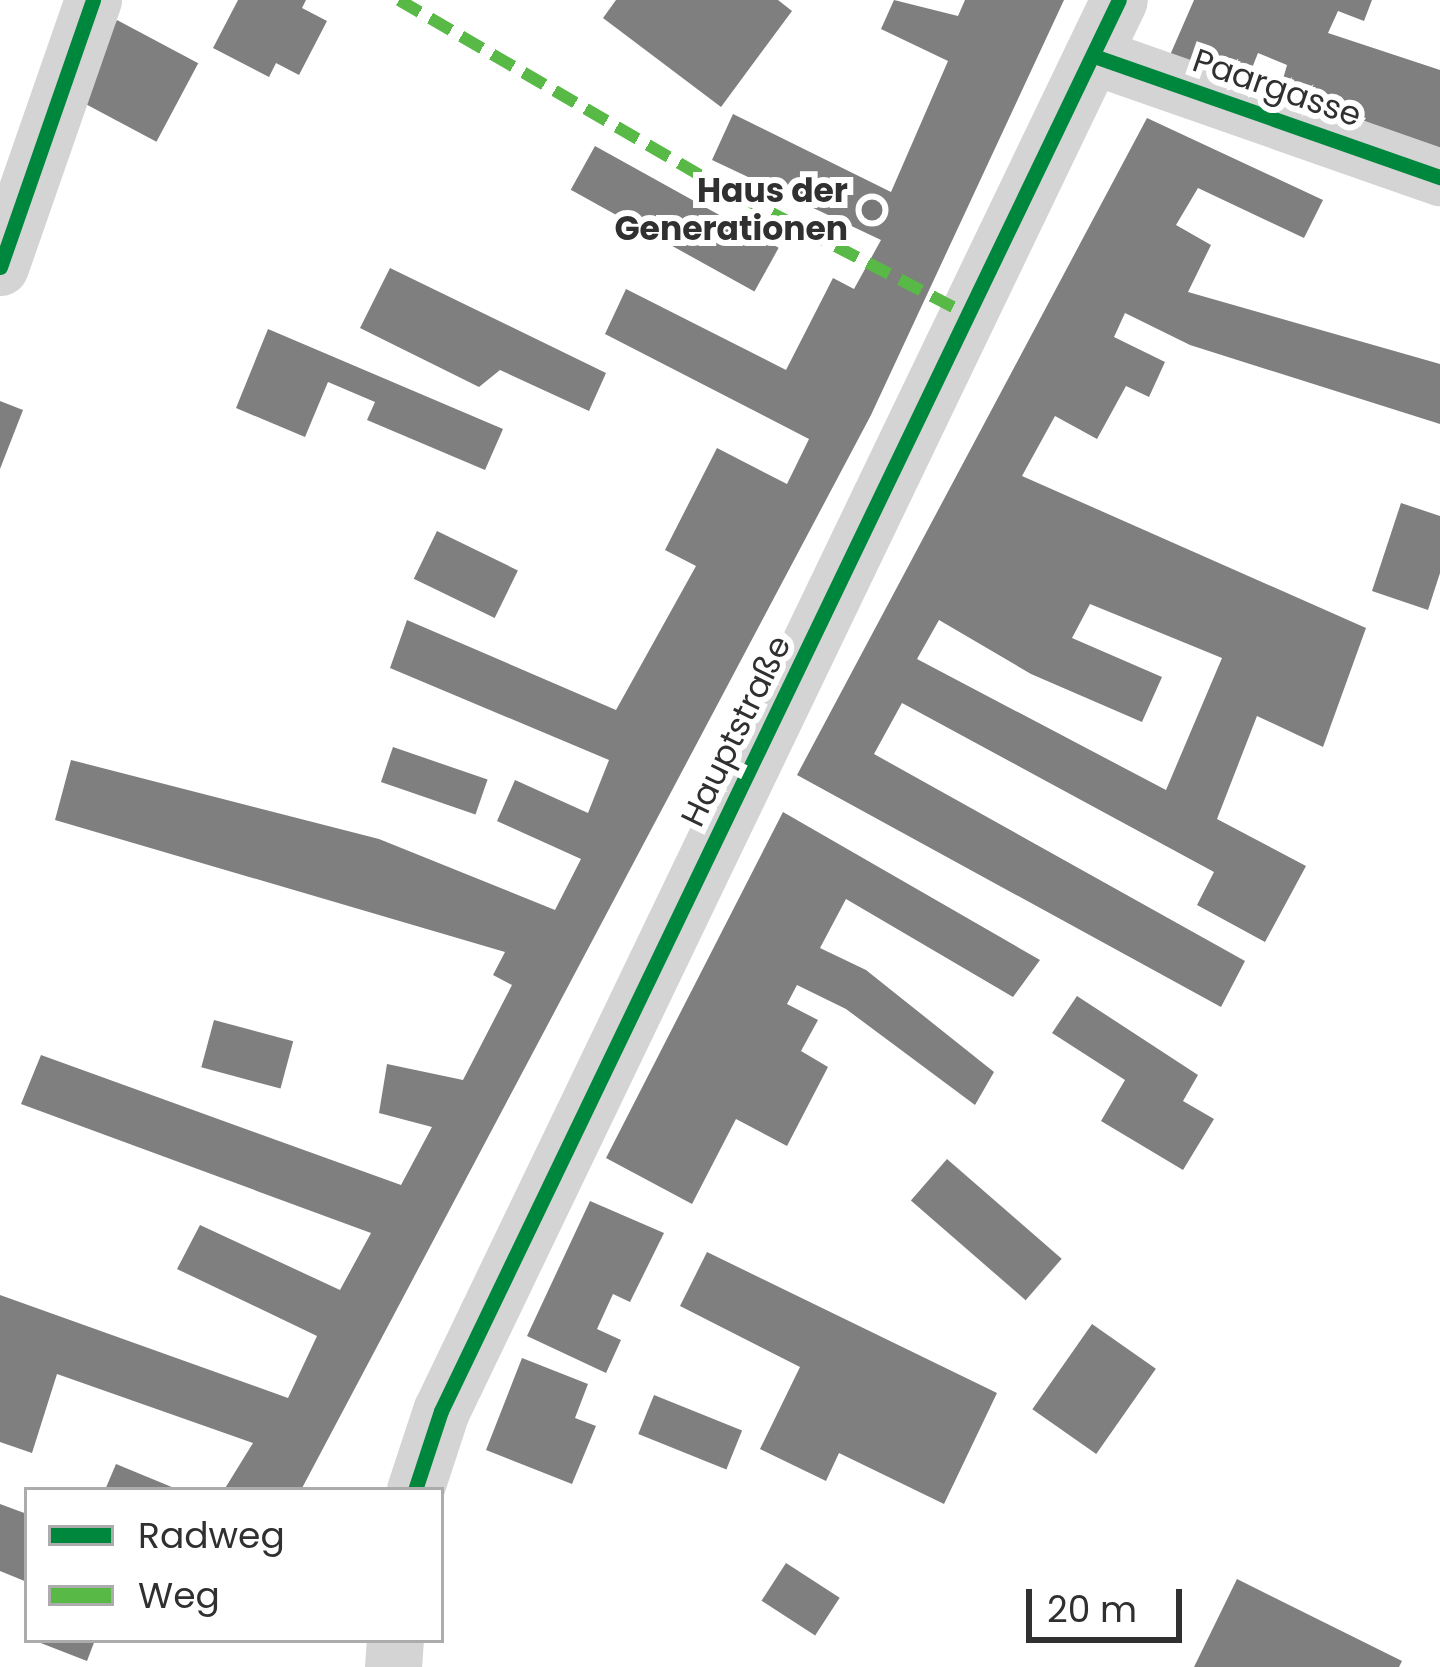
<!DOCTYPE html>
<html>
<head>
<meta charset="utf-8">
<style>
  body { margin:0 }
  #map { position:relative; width:1440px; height:1667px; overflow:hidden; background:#fff; font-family:Poppins,sans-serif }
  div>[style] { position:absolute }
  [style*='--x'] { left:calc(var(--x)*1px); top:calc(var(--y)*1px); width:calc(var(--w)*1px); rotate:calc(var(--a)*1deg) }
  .building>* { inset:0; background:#7f7f7f; transform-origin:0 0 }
  .minor>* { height:57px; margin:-28.5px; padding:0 28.5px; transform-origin:28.5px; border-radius:28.5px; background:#d4d4d4 }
  .quiet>* { height:12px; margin-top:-6px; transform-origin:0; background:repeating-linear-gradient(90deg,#58b947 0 24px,transparent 0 36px) }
  .cycleway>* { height:15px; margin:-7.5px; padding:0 7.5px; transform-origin:7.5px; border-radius:7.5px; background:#00873e }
  .dots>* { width:33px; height:33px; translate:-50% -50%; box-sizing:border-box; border:6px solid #fff; border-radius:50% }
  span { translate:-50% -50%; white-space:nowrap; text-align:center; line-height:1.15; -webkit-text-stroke:12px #fff; paint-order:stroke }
  .street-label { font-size:33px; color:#303030 }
  .poi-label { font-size:33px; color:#303030; font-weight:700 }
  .right { translate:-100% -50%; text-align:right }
  .legend { position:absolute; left:24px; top:1487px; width:420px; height:156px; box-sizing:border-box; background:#fff; border:3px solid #acacac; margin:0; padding:15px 21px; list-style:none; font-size:36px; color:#303030 }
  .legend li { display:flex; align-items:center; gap:24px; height:60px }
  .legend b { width:60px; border:3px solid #acacac }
  .scale { position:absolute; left:1026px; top:1589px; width:156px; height:54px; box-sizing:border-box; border:6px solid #303030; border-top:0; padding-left:15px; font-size:36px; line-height:42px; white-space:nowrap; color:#303030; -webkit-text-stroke:9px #fff; paint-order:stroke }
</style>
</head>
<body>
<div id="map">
  <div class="building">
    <div style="clip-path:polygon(238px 0,306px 0,302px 8px,327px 21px,299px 75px,276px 63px,269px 77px,213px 48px)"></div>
    <div style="clip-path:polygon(616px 0,778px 0,792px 11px,721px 107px,603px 18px)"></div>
    <div style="clip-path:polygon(894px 0,958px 16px,965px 0,1064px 0,871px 415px,301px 1490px,224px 1490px,253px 1443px,57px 1374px,32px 1453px,0 1442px,0 1295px,288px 1398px,317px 1336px,177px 1269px,200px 1225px,340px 1290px,371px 1233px,21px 1104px,41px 1055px,401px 1185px,432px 1127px,379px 1113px,387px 1064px,463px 1080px,512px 985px,493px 975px,505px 952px,55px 820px,71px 760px,379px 839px,555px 910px,581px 859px,497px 821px,515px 780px,588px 813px,609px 760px,390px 668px,407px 620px,616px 710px,696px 566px,665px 550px,717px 448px,787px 484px,809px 439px,605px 334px,626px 289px,786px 370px,833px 278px,854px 289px,881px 240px,712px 160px,733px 114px,891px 192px,948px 61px,881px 29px)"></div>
    <div style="clip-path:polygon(1194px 0,1372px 0,1364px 21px,1338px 11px,1328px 33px,1440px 70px,1440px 161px,1275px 107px,1287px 65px,1258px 53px,1242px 93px,1167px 62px)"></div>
    <div style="left:117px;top:20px;width:92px;height:89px;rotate:28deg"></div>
    <div style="clip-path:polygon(evenodd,1147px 118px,1323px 200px,1304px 238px,1198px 188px,1176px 225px,1211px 245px,1188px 292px,1440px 364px,1440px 424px,1190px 345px,1125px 313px,1114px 337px,1165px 362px,1149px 397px,1126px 386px,1097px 439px,1055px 416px,1022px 476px,1366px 628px,1323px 747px,1257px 716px,1217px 819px,1306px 866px,1265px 942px,1197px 905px,1214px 872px,902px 703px,874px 754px,1245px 961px,1221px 1007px,797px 775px,1147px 118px,1090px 604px,1222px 658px,1166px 790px,917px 659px,939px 620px,1031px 674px,1142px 722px,1162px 677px,1072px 638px,1090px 604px)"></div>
    <div style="left:595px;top:146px;width:210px;height:50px;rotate:29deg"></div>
    <div style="clip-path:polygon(390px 268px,606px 373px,589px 411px,500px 370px,479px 387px,360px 328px)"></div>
    <div style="clip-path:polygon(268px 329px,503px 429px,485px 470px,367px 420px,375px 402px,328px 382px,305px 437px,236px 408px)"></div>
    <div style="clip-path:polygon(0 401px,23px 410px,0 469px)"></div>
    <div style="clip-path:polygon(1401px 503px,1440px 516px,1440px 573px,1428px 610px,1372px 591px)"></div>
    <div style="left:437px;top:531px;width:90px;height:53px;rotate:26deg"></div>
    <div style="left:393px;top:747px;width:100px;height:37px;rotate:19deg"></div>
    <div style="clip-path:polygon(783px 812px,1040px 960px,1013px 997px,846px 899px,820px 948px,866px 970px,994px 1072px,975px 1105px,846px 1009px,797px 985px,787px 1004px,818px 1020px,801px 1051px,828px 1067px,787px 1146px,736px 1119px,692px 1204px,606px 1158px)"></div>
    <div style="clip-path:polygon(1077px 996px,1198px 1075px,1183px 1101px,1214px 1119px,1183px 1170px,1101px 1121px,1125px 1080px,1052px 1033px)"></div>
    <div style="left:214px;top:1020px;width:82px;height:49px;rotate:15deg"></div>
    <div style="left:947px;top:1159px;width:152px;height:55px;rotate:41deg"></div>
    <div style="clip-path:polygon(590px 1201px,664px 1233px,630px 1302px,613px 1294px,597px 1329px,621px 1340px,606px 1373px,527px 1336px)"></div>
    <div style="clip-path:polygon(707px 1252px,997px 1393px,944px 1504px,839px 1453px,826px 1481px,760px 1449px,800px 1367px,680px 1306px)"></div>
    <div style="left:1092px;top:1324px;width:78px;height:104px;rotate:35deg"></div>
    <div style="clip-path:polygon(522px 1358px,588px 1384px,575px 1418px,596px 1426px,572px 1484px,486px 1450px)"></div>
    <div style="left:654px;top:1395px;width:95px;height:42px;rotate:22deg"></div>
    <div style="clip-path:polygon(116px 1464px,179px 1490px,105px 1490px)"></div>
    <div style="clip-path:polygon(0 1504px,27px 1514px,27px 1582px,0 1571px)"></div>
    <div style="left:786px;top:1563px;width:64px;height:45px;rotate:33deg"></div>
    <div style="clip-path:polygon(1237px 1579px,1402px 1661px,1399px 1667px,1194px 1667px)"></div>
    <div style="clip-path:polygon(33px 1640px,95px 1640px,87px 1661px)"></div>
  </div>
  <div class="minor">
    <div style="--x:1094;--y:56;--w:367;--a:19.3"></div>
    <div style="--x:0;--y:267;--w:283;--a:-70.8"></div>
    <div style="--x:415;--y:1490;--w:83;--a:-71.8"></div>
    <div style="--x:441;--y:1411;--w:1565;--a:-64.34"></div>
    <div style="--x:393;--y:1667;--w:27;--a:-86"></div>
  </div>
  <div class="quiet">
    <div style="--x:399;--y:0;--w:358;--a:30.2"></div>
    <div style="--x:708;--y:180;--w:295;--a:27.4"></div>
  </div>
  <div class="cycleway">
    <div style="--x:1094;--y:56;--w:367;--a:19.3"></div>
    <div style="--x:0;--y:267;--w:283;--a:-70.8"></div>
    <div style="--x:415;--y:1490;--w:83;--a:-71.8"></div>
    <div style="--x:441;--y:1411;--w:1565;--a:-64.34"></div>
  </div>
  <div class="dots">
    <div style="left:872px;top:210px;background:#787878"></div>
  </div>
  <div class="street-label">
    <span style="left:1277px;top:88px;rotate:19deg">Paargasse</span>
    <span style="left:736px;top:731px;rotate:-64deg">Hauptstraße</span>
  </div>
  <div class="poi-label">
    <span class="right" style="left:848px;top:210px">Haus der<br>Generationen</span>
  </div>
  <ul class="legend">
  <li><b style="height:15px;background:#00873e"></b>Radweg</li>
  <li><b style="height:15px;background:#58b947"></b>Weg</li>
  </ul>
  <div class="scale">20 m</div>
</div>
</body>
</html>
